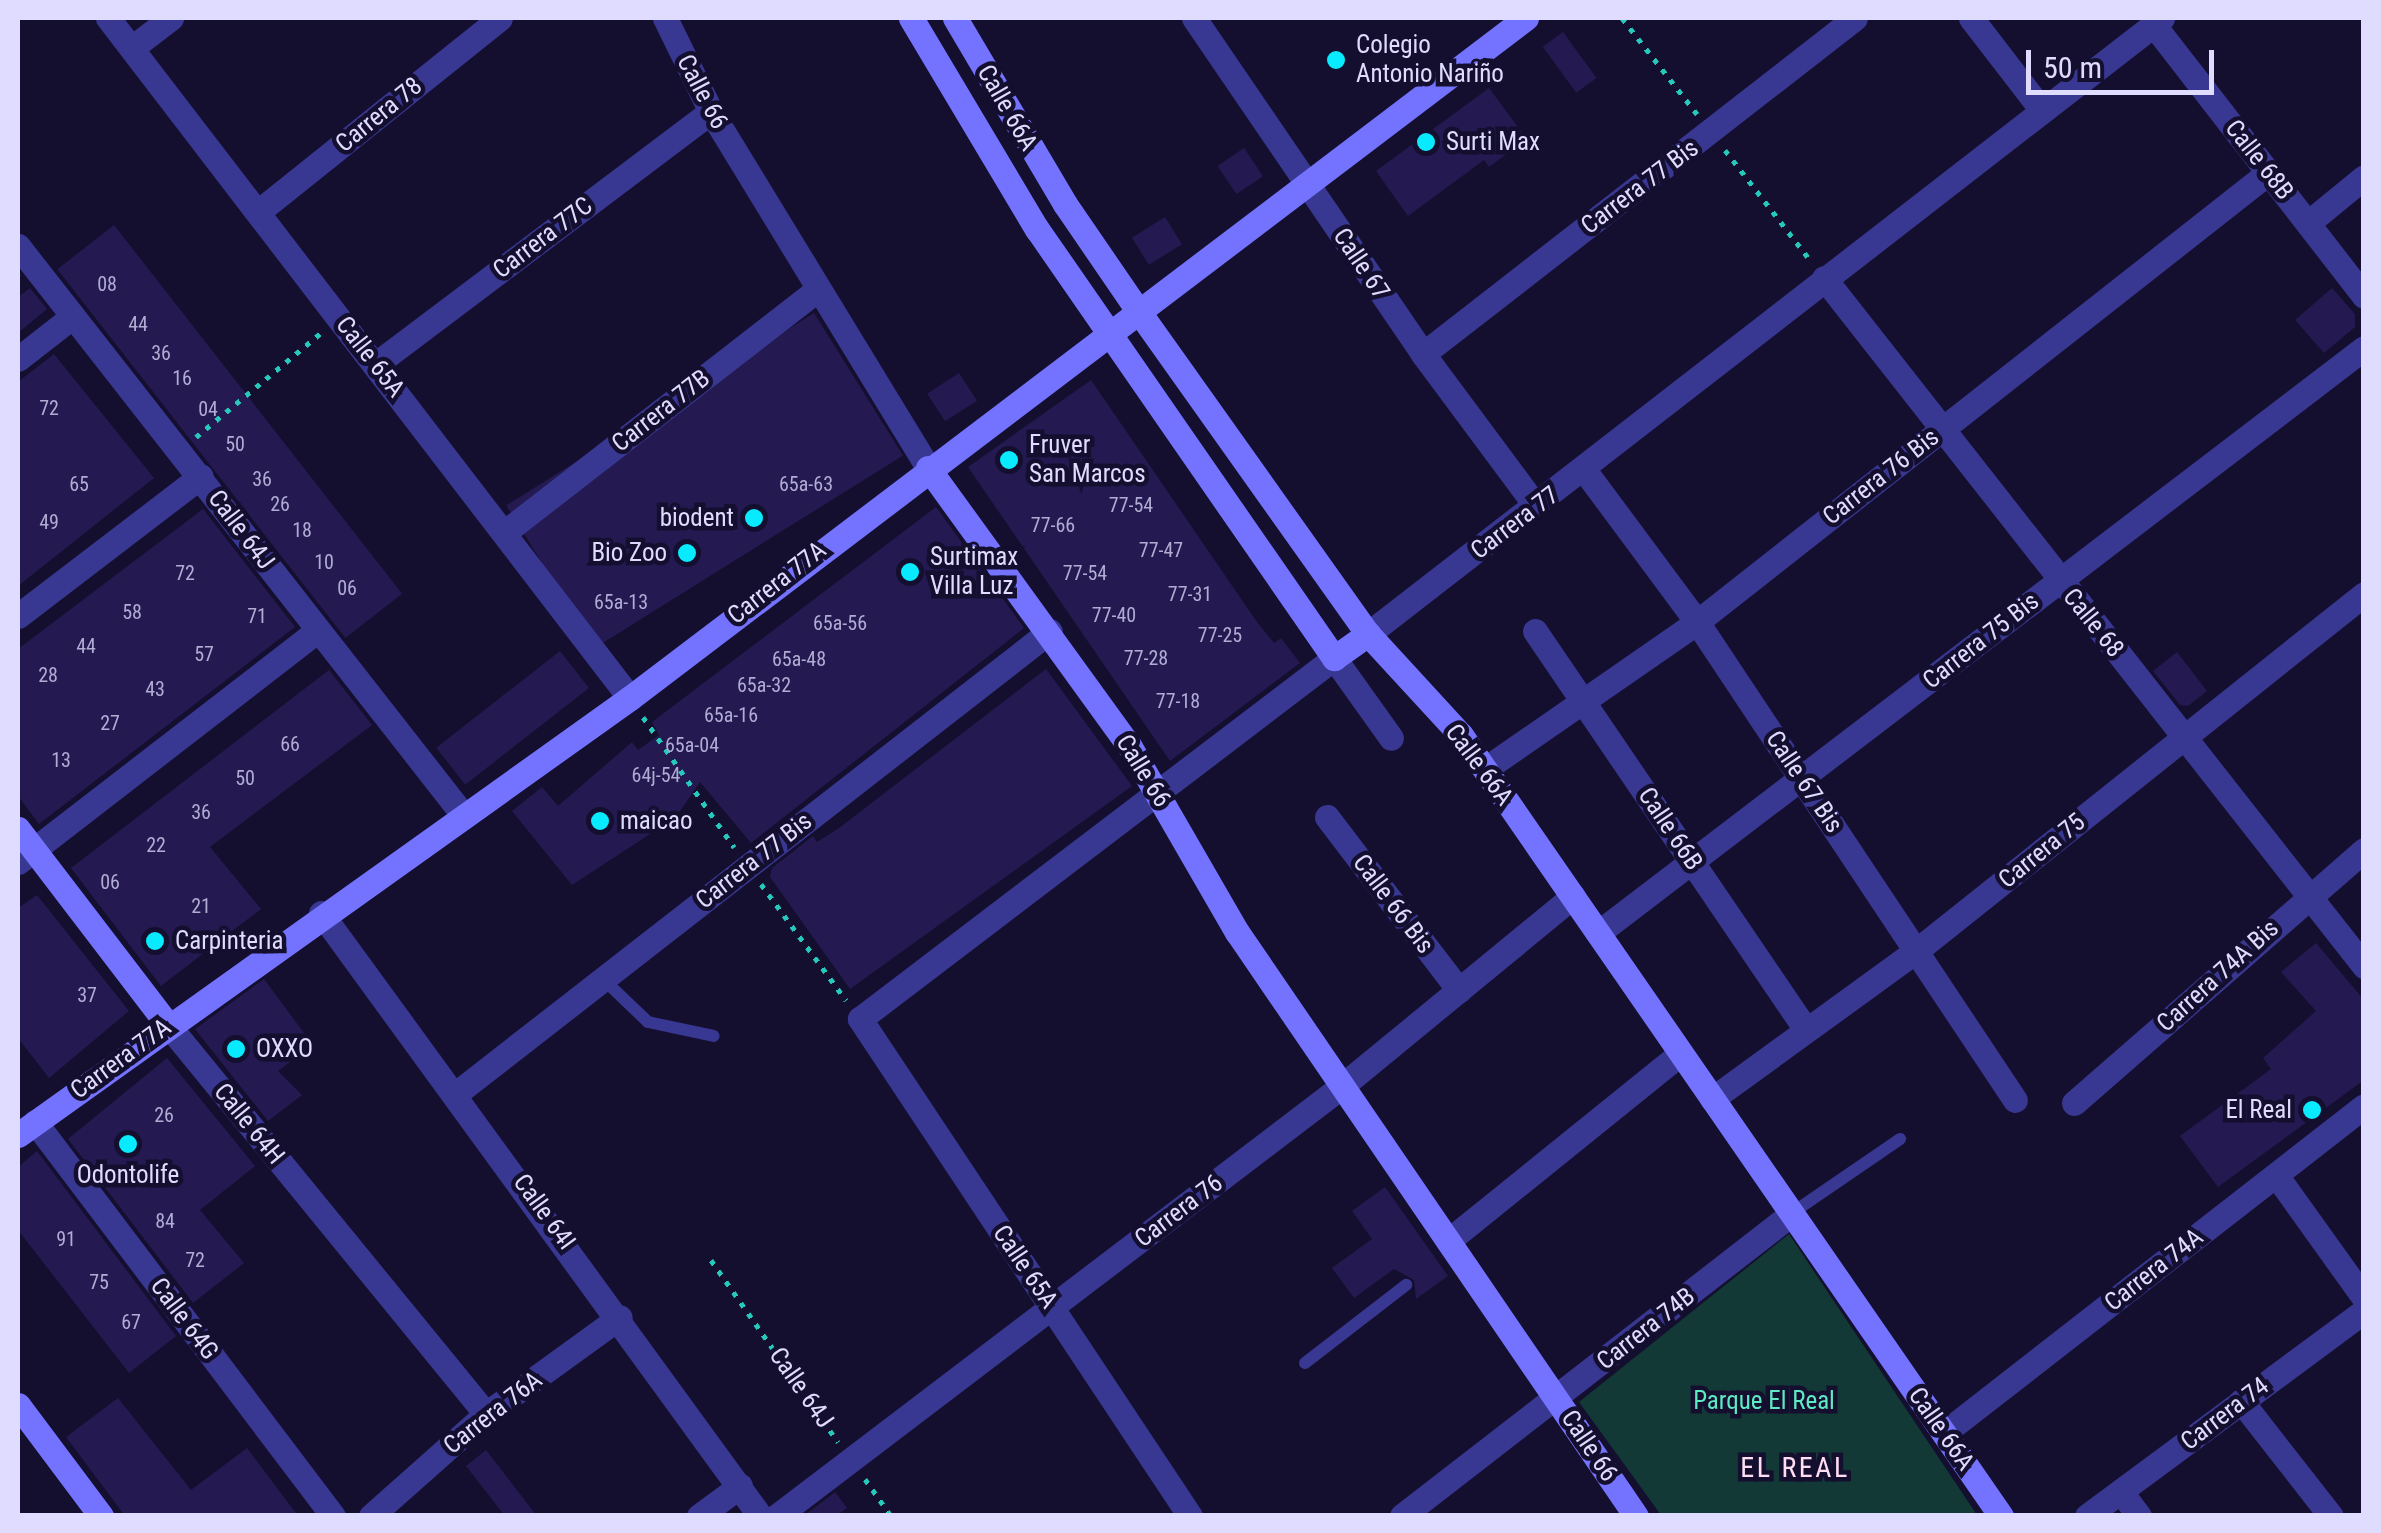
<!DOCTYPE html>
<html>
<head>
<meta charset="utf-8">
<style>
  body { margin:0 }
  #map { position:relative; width:2381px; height:1533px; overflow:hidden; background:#140f2e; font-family:"Roboto Condensed",sans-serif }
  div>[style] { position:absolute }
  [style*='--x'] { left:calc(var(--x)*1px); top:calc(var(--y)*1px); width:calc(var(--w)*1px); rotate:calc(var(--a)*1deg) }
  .green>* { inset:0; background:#123936 }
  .building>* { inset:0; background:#241a51; transform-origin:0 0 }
  .path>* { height:5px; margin-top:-2.5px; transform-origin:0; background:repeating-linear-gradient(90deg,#26c9bc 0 5px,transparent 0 13px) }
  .lane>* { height:12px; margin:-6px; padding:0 6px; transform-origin:6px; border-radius:6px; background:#383791 }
  .street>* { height:25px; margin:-12.5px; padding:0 12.5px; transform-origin:12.5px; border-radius:12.5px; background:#383791 }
  .secondary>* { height:25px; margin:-12.5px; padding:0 12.5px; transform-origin:12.5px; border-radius:12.5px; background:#7473ff }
  .dots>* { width:28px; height:28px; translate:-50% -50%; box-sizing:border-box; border:5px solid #140f2e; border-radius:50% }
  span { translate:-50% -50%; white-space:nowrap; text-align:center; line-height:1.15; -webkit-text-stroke:9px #140f2e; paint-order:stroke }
  .number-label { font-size:20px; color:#b1acd4 }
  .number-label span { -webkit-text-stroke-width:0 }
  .poi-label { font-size:25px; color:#e0dcff }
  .left { translate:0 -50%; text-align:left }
  .right { translate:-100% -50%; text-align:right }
  .street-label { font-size:25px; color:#e0dcff }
  .park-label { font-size:25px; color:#5deac4 }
  .neighbourhood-label { font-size:28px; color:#ffdef4; letter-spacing:2.5px }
  .frame { position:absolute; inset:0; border:20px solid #e0dcff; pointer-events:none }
  .scale { position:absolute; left:2026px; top:50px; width:188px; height:45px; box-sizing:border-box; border:5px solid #e0dcff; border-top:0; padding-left:12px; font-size:30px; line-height:35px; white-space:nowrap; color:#e0dcff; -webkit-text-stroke:8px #140f2e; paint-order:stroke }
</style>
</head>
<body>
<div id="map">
  <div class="green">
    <div style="clip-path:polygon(1789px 1234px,1977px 1515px,1661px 1515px,1579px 1402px)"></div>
  </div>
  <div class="building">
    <div style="left:1563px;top:32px;width:57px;height:25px;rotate:54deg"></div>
    <div style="clip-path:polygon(1489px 88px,1527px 139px,1489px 167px,1484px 160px,1408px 216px,1376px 171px)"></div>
    <div style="left:1244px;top:148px;width:34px;height:32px;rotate:56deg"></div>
    <div style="left:1165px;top:217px;width:32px;height:39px;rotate:58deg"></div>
    <div style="left:114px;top:225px;width:468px;height:72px;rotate:52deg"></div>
    <div style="clip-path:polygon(30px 288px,47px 309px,18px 333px,18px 297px)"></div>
    <div style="clip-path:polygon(2332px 288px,2355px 314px,2355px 327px,2324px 353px,2295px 320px)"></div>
    <div style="left:814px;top:313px;width:168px;height:363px;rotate:58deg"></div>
    <div style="clip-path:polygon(54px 354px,154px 478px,18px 586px,18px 382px)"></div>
    <div style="left:959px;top:373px;width:33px;height:38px;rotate:57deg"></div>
    <div style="clip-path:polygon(1091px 380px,1257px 622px,1274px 643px,1281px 638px,1300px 663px,1170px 761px,968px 467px)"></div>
    <div style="clip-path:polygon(936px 507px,1024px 628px,751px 843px,700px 782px,676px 817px,572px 885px,512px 811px,542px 787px,558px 806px,632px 742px,638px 750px,659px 735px,652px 722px)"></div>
    <div style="clip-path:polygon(203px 509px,295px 627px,39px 824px,18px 796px,18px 649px)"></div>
    <div style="left:560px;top:651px;width:47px;height:157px;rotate:52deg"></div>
    <div style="clip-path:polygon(2177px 652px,2207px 691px,2188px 706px,2180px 705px,2153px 671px)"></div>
    <div style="clip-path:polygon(1046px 669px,1132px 786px,850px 989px,770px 877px,772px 868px,813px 836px,817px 842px,839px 828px)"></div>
    <div style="clip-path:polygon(329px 670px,372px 725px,210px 847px,261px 909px,161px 986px,71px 868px)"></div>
    <div style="clip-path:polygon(37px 895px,129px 1011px,49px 1078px,18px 1038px,18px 908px)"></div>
    <div style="clip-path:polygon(2316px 943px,2364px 1000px,2364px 1080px,2218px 1187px,2180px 1136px,2271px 1069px,2263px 1058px,2316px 1011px,2281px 972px)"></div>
    <div style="clip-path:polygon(264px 979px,313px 1045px,278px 1071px,302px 1095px,268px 1121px,195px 1029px)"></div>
    <div style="clip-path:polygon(167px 1058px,255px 1166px,200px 1210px,244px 1263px,193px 1303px,68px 1139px)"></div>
    <div style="clip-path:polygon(37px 1151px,176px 1336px,129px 1373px,18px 1230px,18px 1167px)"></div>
    <div style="clip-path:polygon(1385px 1187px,1448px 1276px,1416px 1299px,1414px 1280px,1394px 1269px,1354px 1298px,1332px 1268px,1372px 1239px,1352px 1211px)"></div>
    <div style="clip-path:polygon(118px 1398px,191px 1490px,247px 1448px,298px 1516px,125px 1516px,66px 1437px)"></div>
    <div style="clip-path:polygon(486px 1450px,537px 1516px,505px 1516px,466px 1466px)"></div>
    <div style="clip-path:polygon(835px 1492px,847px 1508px,836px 1516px,804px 1516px)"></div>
  </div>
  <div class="path">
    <div style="--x:1622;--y:18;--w:122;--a:52"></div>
    <div style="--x:1725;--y:150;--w:139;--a:52.3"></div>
    <div style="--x:196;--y:437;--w:164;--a:-39.8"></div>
    <div style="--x:643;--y:717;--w:159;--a:55"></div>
    <div style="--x:761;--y:884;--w:144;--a:53.8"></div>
    <div style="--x:711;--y:1260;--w:222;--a:55.1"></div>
    <div style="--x:865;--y:1479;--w:45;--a:54.9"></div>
  </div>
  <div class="lane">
    <div style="--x:603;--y:979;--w:62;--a:43.7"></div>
    <div style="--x:648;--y:1022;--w:67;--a:12"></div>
    <div style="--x:1792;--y:1213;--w:131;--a:-34.4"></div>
    <div style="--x:1305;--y:1363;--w:128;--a:-37.7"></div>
  </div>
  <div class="street">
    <div style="--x:108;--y:18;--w:857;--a:52.49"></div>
    <div style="--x:665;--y:18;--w:105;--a:63.9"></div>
    <div style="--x:711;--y:112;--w:417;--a:58.6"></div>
    <div style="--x:1194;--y:18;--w:407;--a:55.7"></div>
    <div style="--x:1423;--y:354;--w:189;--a:53.4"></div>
    <div style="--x:1971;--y:18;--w:115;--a:52.4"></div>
    <div style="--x:2153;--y:24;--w:344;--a:52.2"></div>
    <div style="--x:133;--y:47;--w:48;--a:-37.3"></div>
    <div style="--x:258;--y:212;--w:310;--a:-38.7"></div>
    <div style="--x:2308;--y:223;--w:72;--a:-39.4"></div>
    <div style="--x:18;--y:246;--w:724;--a:51.96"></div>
    <div style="--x:1824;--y:278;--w:875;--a:51.87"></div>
    <div style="--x:1423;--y:354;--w:547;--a:-37.87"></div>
    <div style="--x:18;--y:359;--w:68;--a:-37.9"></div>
    <div style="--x:376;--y:364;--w:419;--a:-37"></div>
    <div style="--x:1585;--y:471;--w:188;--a:53.4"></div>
    <div style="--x:1697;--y:622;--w:574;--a:56.37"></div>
    <div style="--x:505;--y:532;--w:393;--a:-37.8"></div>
    <div style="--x:18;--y:616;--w:230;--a:-37.4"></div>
    <div style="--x:1535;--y:631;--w:481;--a:55.8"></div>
    <div style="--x:1368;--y:634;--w:1005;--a:-37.8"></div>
    <div style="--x:1485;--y:769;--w:258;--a:-34.7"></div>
    <div style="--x:1697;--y:622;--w:728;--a:-38.19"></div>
    <div style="--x:1327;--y:817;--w:218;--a:52.7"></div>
    <div style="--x:18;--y:862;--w:379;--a:-37.7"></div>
    <div style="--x:321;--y:913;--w:746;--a:53.94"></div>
    <div style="--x:1598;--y:933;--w:964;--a:-37.37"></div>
    <div style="--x:168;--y:1025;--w:502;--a:50.73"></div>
    <div style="--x:458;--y:1092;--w:750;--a:-37.91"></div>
    <div style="--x:1712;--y:1099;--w:252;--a:-36"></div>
    <div style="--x:1916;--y:951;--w:573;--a:-38.55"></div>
    <div style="--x:2074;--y:1103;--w:385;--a:-41.1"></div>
    <div style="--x:35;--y:1122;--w:494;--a:52.9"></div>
    <div style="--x:2276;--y:1175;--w:151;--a:54.4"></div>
    <div style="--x:1448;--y:1241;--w:299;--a:-38.9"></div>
    <div style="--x:2241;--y:1401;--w:146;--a:52"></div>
    <div style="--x:1944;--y:1433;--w:532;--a:-37.9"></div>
    <div style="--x:2121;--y:1492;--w:30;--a:53"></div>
    <div style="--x:371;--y:1516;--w:154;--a:-41.6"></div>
    <div style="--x:486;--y:1414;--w:165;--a:-35.9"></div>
    <div style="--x:699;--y:1516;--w:51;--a:-36.2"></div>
    <div style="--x:777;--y:1516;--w:710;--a:-37.27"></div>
    <div style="--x:1342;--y:1086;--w:299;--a:-39.4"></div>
    <div style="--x:1190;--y:1516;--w:597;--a:-123.58"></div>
    <div style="--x:860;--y:1019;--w:596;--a:-37.29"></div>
    <div style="--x:1334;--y:658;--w:98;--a:54.5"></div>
    <div style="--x:1402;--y:1516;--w:494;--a:-37.8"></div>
    <div style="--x:2087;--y:1516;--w:345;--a:-36.5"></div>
  </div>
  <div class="secondary">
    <div style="--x:911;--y:18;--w:246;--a:59.2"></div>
    <div style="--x:1037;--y:229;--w:522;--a:55.3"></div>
    <div style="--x:1334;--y:658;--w:42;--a:-35.2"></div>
    <div style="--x:955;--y:18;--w:216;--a:59.4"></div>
    <div style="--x:1065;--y:204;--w:131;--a:55.6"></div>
    <div style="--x:1139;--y:312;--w:395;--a:54.6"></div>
    <div style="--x:1368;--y:634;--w:137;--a:47.4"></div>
    <div style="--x:1461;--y:735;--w:950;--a:55.34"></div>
    <div style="--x:928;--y:468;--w:344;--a:54.1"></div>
    <div style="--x:1130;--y:747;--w:214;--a:60"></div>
    <div style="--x:1237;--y:932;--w:707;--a:55.66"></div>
    <div style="--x:18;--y:829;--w:247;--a:52.6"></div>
    <div style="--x:18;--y:1135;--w:752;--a:-35.53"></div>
    <div style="--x:630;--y:698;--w:1125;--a:-37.2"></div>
    <div style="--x:18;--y:1405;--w:139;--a:53.2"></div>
  </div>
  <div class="dots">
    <div style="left:1336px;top:60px;background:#08ebff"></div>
    <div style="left:1426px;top:142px;background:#08ebff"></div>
    <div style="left:1009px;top:460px;background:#08ebff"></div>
    <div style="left:754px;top:518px;background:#08ebff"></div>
    <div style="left:687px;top:553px;background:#08ebff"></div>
    <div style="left:910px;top:572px;background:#08ebff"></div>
    <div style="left:600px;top:821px;background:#08ebff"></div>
    <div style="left:155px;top:941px;background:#08ebff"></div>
    <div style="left:236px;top:1049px;background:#08ebff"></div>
    <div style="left:2312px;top:1110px;background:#08ebff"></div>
    <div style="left:128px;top:1144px;background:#08ebff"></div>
  </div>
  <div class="number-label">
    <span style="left:107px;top:284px">08</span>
    <span style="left:138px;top:324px">44</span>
    <span style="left:161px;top:353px">36</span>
    <span style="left:182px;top:378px">16</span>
    <span style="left:49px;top:408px">72</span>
    <span style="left:208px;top:409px">04</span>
    <span style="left:235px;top:444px">50</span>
    <span style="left:262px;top:479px">36</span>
    <span style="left:79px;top:484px">65</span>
    <span style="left:806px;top:484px">65a-63</span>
    <span style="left:280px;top:504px">26</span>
    <span style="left:1131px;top:505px">77-54</span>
    <span style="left:49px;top:522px">49</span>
    <span style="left:1053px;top:525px">77-66</span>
    <span style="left:302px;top:530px">18</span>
    <span style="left:1161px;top:550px">77-47</span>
    <span style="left:324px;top:562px">10</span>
    <span style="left:185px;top:573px">72</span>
    <span style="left:1085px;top:573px">77-54</span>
    <span style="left:347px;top:588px">06</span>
    <span style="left:1190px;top:594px">77-31</span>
    <span style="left:621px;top:602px">65a-13</span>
    <span style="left:132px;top:612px">58</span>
    <span style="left:1114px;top:615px">77-40</span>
    <span style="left:257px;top:616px">71</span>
    <span style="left:840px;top:623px">65a-56</span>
    <span style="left:1220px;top:635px">77-25</span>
    <span style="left:86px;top:646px">44</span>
    <span style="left:204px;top:654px">57</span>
    <span style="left:1146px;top:658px">77-28</span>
    <span style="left:799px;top:659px">65a-48</span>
    <span style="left:48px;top:675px">28</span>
    <span style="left:764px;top:685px">65a-32</span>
    <span style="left:155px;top:689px">43</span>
    <span style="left:1178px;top:701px">77-18</span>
    <span style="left:731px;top:715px">65a-16</span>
    <span style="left:110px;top:723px">27</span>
    <span style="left:290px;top:744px">66</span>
    <span style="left:692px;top:745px">65a-04</span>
    <span style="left:61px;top:760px">13</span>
    <span style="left:656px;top:775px">64j-54</span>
    <span style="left:245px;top:778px">50</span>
    <span style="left:201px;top:812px">36</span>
    <span style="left:156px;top:845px">22</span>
    <span style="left:110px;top:882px">06</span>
    <span style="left:201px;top:906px">21</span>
    <span style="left:87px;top:995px">37</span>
    <span style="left:164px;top:1115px">26</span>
    <span style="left:165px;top:1221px">84</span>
    <span style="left:66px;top:1239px">91</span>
    <span style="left:195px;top:1260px">72</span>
    <span style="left:99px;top:1282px">75</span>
    <span style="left:131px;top:1322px">67</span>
  </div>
  <div class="poi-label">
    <span class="left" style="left:1356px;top:60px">Colegio<br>Antonio Nariño</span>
    <span class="left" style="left:1446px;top:142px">Surti Max</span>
    <span class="left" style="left:1029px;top:460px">Fruver<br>San Marcos</span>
    <span class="right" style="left:734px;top:518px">biodent</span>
    <span class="right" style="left:667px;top:553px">Bio Zoo</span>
    <span class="left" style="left:930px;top:572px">Surtimax<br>Villa Luz</span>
    <span class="left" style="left:620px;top:821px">maicao</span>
    <span class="left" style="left:175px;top:941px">Carpinteria</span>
    <span class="left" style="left:256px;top:1049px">OXXO</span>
    <span class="right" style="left:2292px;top:1110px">El Real</span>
    <span style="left:128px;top:1175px">Odontolife</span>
  </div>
  <div class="street-label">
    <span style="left:702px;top:92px;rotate:62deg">Calle 66</span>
    <span style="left:1007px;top:108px;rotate:60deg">Calle 66A</span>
    <span style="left:379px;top:115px;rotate:-39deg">Carrera 78</span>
    <span style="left:2259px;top:160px;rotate:52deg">Calle 68B</span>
    <span style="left:1640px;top:187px;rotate:-37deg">Carrera 77 Bis</span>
    <span style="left:543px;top:238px;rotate:-37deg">Carrera 77C</span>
    <span style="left:1361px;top:264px;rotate:56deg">Calle 67</span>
    <span style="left:370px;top:357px;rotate:52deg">Calle 65A</span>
    <span style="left:661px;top:411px;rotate:-38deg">Carrera 77B</span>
    <span style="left:1881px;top:477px;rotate:-38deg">Carrera 76 Bis</span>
    <span style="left:1515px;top:523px;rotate:-37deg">Carrera 77</span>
    <span style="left:241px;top:530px;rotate:53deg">Calle 64J</span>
    <span style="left:777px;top:583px;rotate:-38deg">Carrera 77A</span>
    <span style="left:2093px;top:623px;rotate:51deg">Calle 68</span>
    <span style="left:1981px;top:641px;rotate:-38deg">Carrera 75 Bis</span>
    <span style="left:1479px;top:765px;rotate:53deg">Calle 66A</span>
    <span style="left:1143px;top:771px;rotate:58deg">Calle 66</span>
    <span style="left:1804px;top:782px;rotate:56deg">Calle 67 Bis</span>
    <span style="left:1670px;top:829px;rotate:56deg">Calle 66B</span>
    <span style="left:2042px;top:851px;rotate:-39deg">Carrera 75</span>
    <span style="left:754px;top:861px;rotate:-38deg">Carrera 77 Bis</span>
    <span style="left:1393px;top:904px;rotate:53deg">Calle 66 Bis</span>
    <span style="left:2218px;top:976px;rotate:-42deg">Carrera 74A Bis</span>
    <span style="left:121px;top:1059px;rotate:-36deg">Carrera 77A</span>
    <span style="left:249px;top:1124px;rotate:51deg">Calle 64H</span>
    <span style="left:1179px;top:1211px;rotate:-37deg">Carrera 76</span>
    <span style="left:544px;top:1212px;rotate:54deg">Calle 64I</span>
    <span style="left:1025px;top:1267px;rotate:56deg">Calle 65A</span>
    <span style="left:2154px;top:1270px;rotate:-38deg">Carrera 74A</span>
    <span style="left:184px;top:1319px;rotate:53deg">Calle 64G</span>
    <span style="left:1646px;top:1329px;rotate:-38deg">Carrera 74B</span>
    <span style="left:801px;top:1388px;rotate:55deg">Calle 64J</span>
    <span style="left:493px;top:1413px;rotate:-38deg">Carrera 76A</span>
    <span style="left:2225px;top:1414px;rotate:-37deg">Carrera 74</span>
    <span style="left:1941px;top:1429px;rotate:55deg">Calle 66A</span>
    <span style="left:1589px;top:1446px;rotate:56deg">Calle 66</span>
  </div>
  <div class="park-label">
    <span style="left:1764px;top:1401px">Parque El Real</span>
  </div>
  <div class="neighbourhood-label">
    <span style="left:1795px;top:1468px">EL REAL</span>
  </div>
  <div class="frame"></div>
  <div class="scale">50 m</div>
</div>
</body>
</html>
